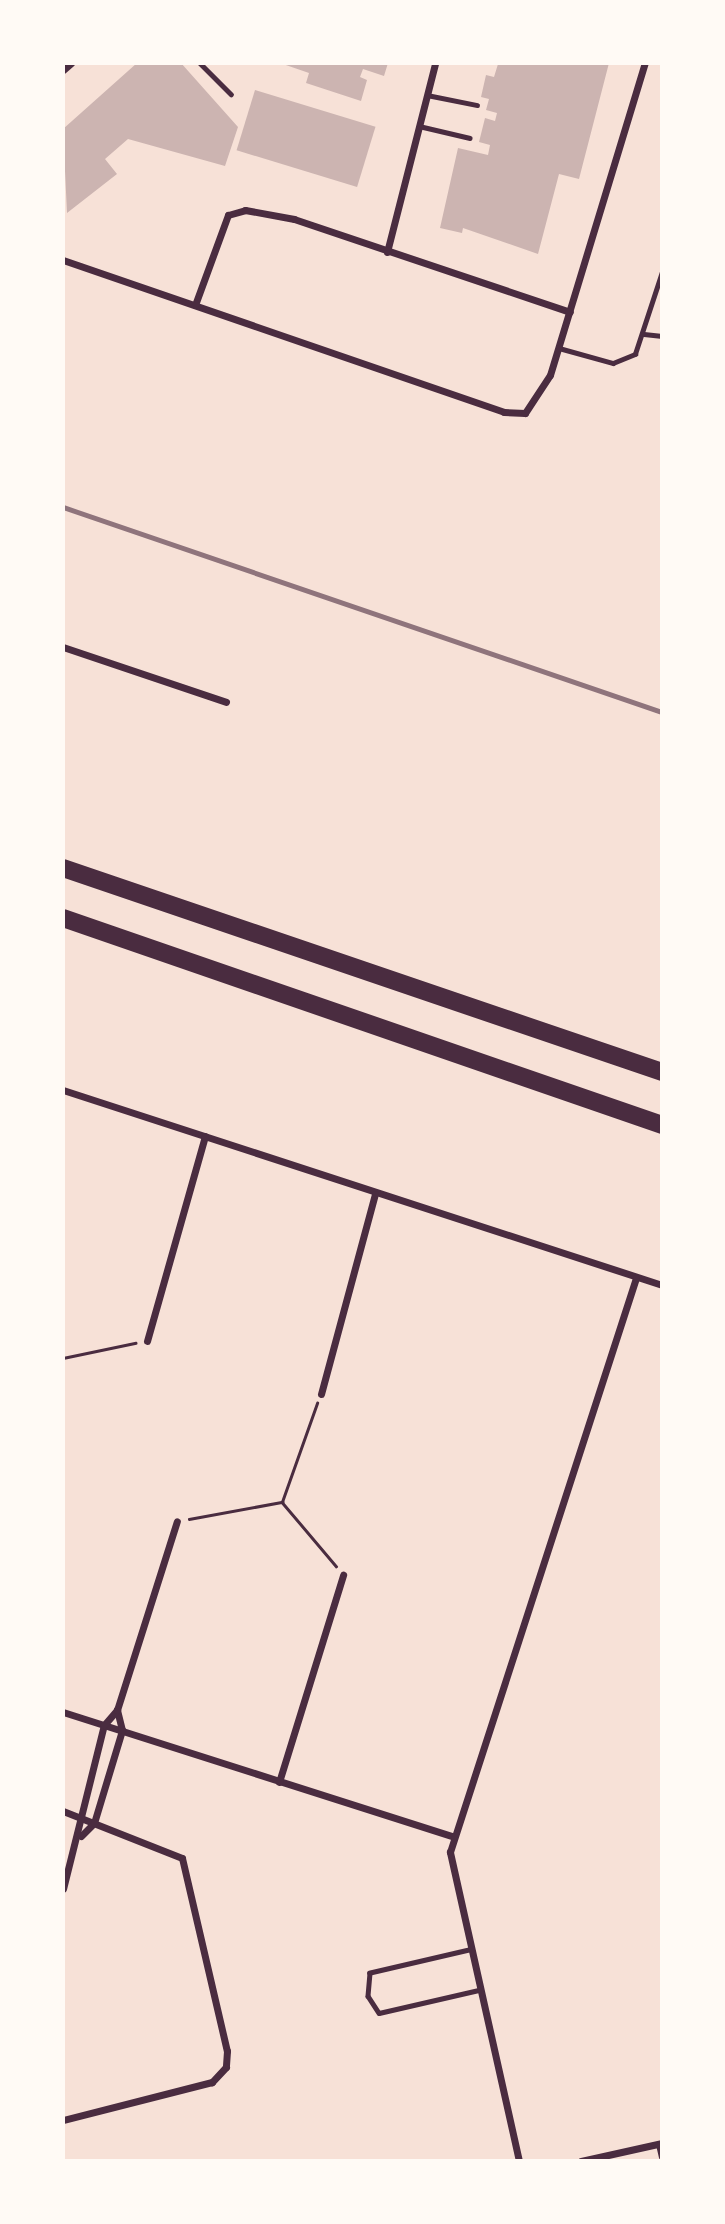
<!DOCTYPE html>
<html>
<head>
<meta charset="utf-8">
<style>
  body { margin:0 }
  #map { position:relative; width:725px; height:2224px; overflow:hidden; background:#f7e1d7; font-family:"Fira Sans",sans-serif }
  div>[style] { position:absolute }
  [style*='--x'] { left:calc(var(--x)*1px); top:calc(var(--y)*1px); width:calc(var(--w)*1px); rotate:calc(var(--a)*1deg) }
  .building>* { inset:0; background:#ccb4b1; transform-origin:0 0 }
  .path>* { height:2.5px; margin:-1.25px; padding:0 1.25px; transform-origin:1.25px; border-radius:1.25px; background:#4a2c40 }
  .service>* { height:4.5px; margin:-2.25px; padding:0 2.25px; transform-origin:2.25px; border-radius:2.25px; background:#4a2c40 }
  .minor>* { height:7px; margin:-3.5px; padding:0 3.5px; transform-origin:3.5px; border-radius:3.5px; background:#4a2c40 }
  .motorway>* { height:18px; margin:-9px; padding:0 9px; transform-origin:9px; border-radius:9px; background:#4a2c40 }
  .rail>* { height:4.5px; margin:-2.25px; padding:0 2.25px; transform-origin:2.25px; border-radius:2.25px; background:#8f747c }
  span { translate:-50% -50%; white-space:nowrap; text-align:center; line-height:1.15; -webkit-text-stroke:6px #fffaf5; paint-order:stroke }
  .frame { position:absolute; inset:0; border:65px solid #fffaf5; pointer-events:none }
</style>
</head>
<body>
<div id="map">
  <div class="building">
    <div style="clip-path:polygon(137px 63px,181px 63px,238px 127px,225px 166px,128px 139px,105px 159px,117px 174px,67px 213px,63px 129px)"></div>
    <div style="clip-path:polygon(280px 63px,388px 63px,384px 76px,363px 69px,360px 77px,367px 80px,361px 101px,306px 83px,309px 73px)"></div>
    <div style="clip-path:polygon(512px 63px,609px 63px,579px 179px,559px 174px,538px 254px,463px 228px,462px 233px,440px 228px,458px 148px,488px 155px,490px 145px,479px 142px,485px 118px,495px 121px,497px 113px,486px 110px,489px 99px,481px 97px,486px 75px,494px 77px,498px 64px)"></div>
    <div style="left:255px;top:90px;width:126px;height:63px;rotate:17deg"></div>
  </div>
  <div class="path">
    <div style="--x:63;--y:1358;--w:74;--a:-11.8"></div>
    <div style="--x:282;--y:1502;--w:105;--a:-70.5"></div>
    <div style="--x:282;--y:1502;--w:84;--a:49.8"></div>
    <div style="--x:189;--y:1519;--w:95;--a:-10.4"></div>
  </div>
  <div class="service">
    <div style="--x:200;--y:63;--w:44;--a:45"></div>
    <div style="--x:427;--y:95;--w:51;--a:11.3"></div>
    <div style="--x:419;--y:126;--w:52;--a:13.2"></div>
    <div style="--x:644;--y:334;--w:18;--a:6"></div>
    <div style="--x:559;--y:348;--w:56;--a:15.5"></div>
    <div style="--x:613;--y:363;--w:24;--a:-22"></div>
    <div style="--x:635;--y:354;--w:86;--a:-71.8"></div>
    <div style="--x:469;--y:1950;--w:102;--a:166.9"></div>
    <div style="--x:370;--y:1973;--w:23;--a:95"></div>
    <div style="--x:368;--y:1996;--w:20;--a:57"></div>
    <div style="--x:379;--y:2013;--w:103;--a:-13"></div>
  </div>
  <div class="minor">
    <div style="--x:63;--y:70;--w:11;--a:-41"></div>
    <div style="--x:387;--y:252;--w:195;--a:-75.7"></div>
    <div style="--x:63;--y:260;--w:466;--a:19"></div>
    <div style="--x:504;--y:412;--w:21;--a:3"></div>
    <div style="--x:525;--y:413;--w:45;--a:-56.7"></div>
    <div style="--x:550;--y:375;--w:326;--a:-73.1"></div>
    <div style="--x:195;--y:305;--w:96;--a:-69.9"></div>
    <div style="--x:228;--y:215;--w:18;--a:-16"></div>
    <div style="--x:245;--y:210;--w:50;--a:10.4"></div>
    <div style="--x:294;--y:219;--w:291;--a:18.6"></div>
    <div style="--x:63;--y:647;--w:172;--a:18.6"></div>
    <div style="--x:63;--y:1090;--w:630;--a:18.03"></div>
    <div style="--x:147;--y:1341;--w:213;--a:-74.2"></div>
    <div style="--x:321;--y:1394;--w:207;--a:-74.9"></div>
    <div style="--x:63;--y:1712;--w:410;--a:17.7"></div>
    <div style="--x:279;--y:1782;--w:217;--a:-72.8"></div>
    <div style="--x:63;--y:1811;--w:128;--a:21.6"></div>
    <div style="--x:182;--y:1858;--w:198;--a:76.9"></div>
    <div style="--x:227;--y:2051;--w:16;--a:94"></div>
    <div style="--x:226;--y:2067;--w:21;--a:133"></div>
    <div style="--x:212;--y:2082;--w:154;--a:165.7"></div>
    <div style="--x:81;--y:1836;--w:18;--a:-45"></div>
    <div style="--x:94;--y:1823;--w:97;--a:-73.2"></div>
    <div style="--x:122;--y:1730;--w:21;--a:-104"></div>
    <div style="--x:63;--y:1889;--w:169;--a:-76"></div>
    <div style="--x:104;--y:1725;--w:20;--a:-49"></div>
    <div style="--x:117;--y:1710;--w:198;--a:-72.4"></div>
    <div style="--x:659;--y:2144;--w:13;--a:77"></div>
    <div style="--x:519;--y:2161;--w:317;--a:-102.6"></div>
    <div style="--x:450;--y:1852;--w:603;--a:-72.05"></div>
    <div style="--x:581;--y:2161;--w:83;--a:-12.5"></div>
  </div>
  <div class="motorway">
    <div style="--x:63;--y:868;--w:633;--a:18.81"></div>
    <div style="--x:63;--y:918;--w:634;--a:19.06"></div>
  </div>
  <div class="rail">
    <div style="--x:63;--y:507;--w:633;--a:18.89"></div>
  </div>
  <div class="frame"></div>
</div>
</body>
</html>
